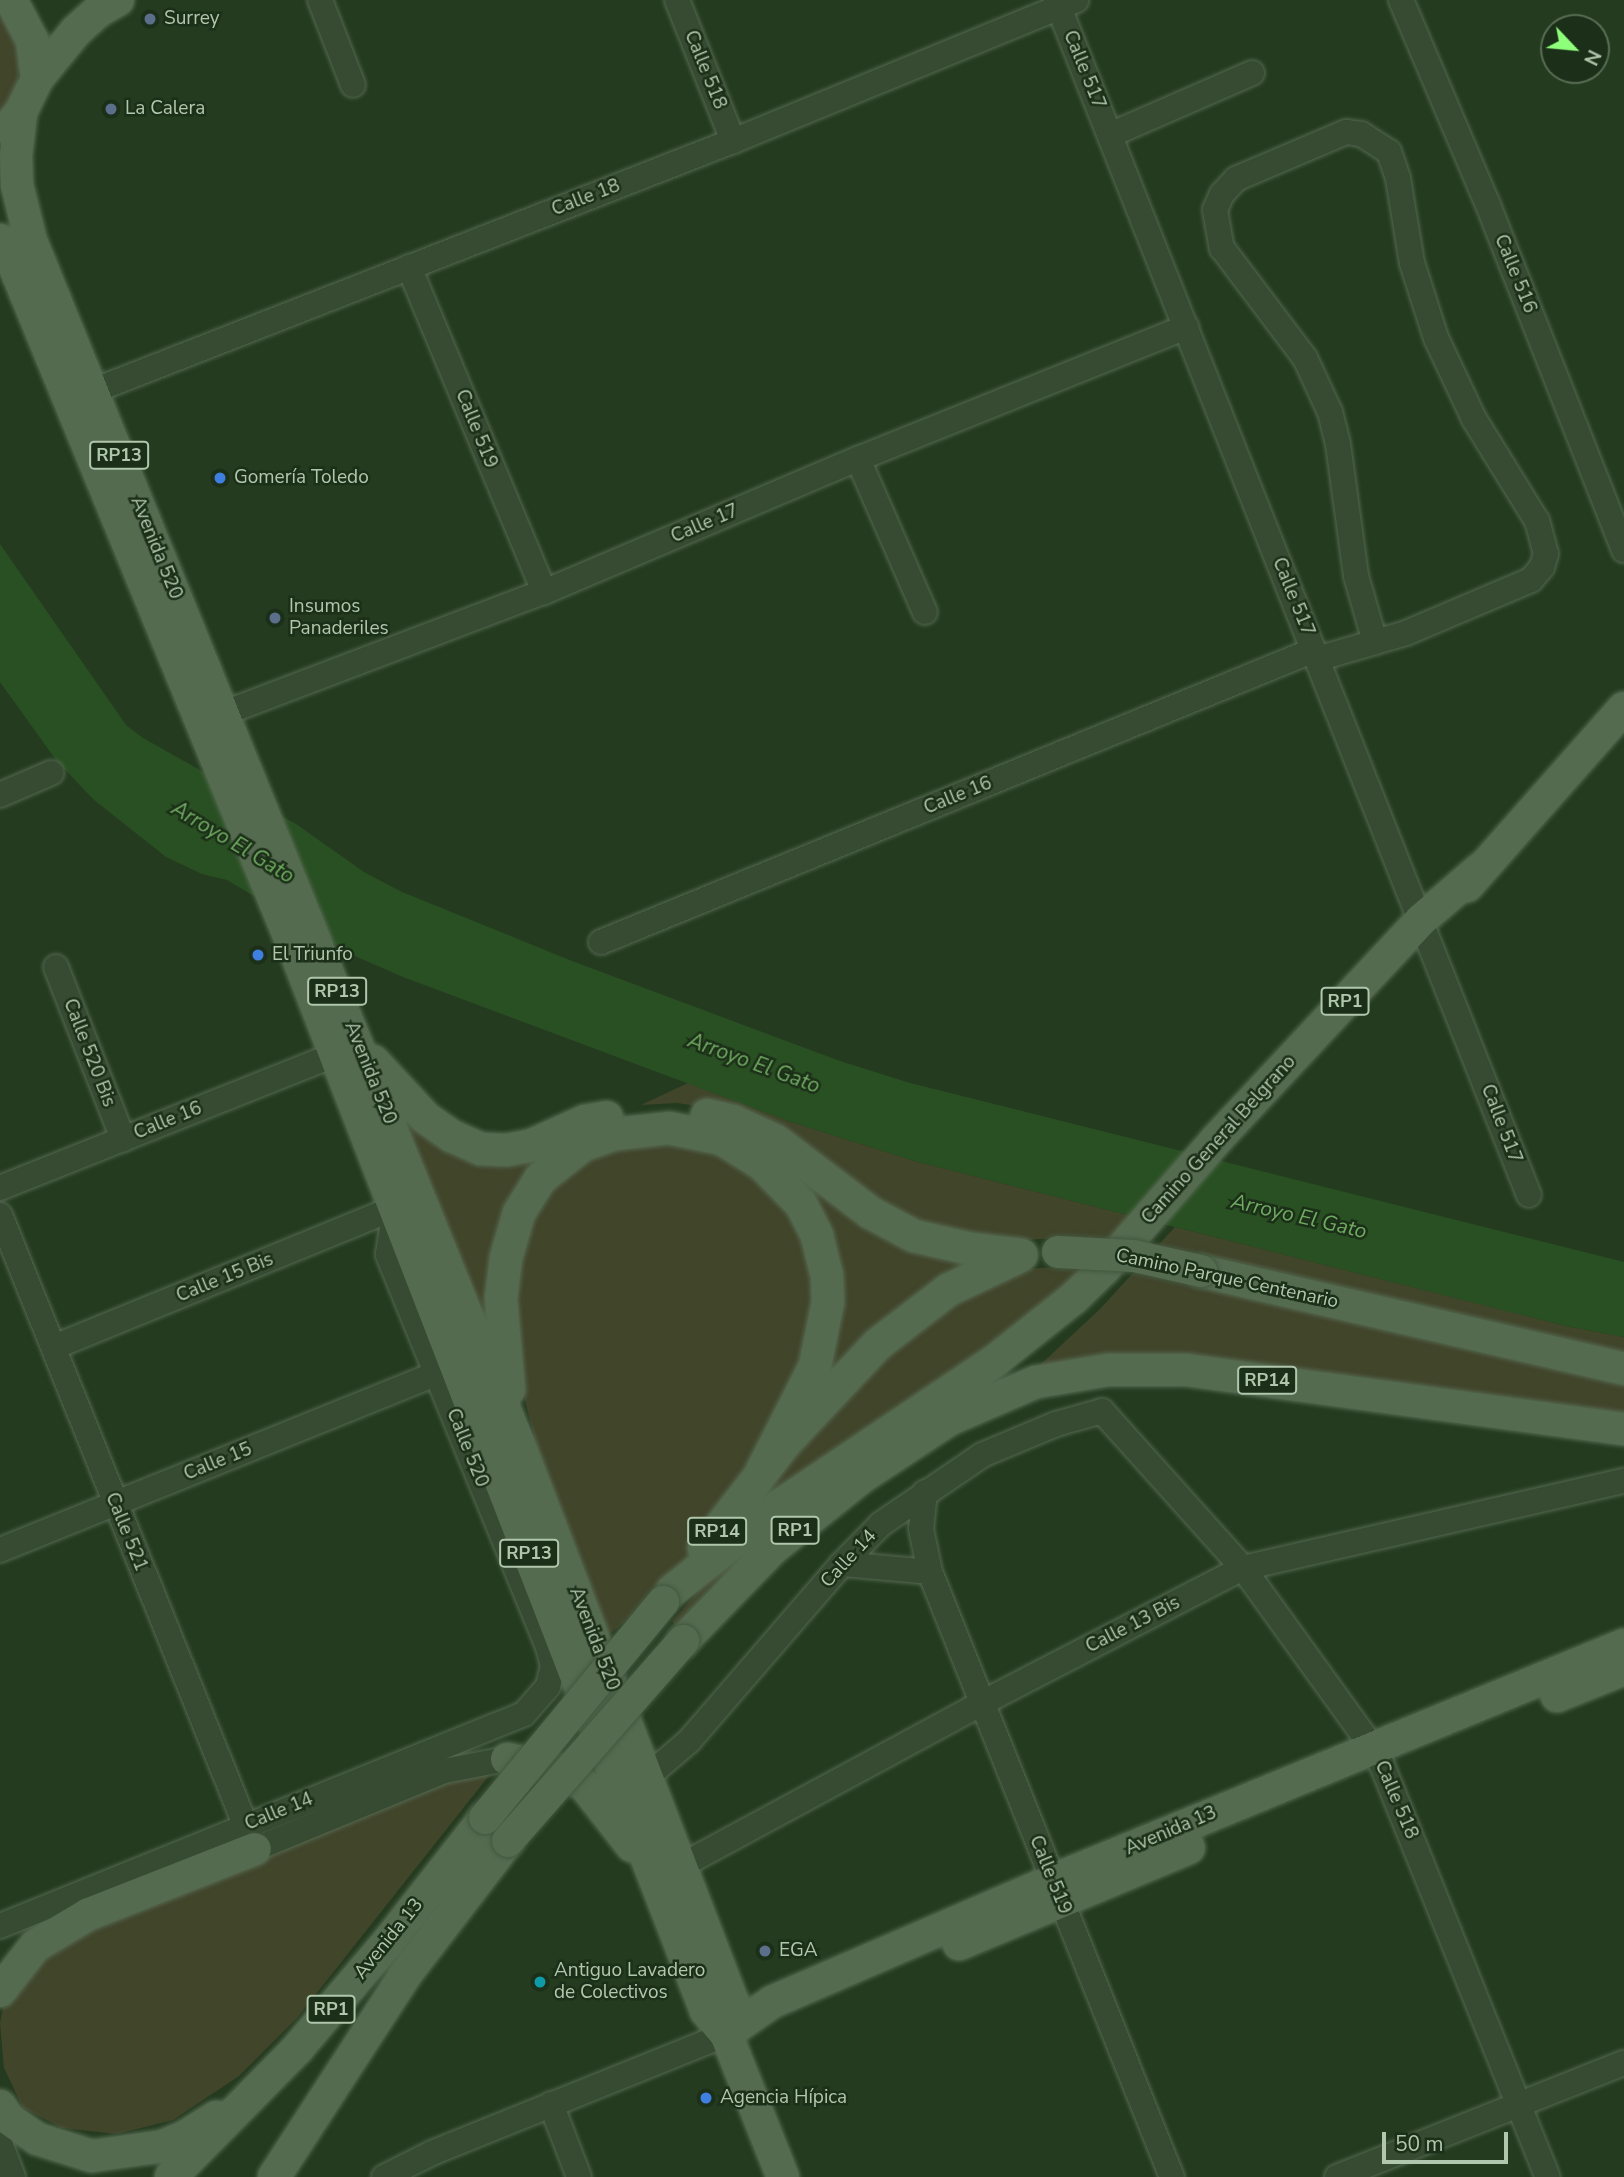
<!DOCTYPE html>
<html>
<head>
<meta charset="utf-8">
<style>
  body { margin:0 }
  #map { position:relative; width:1624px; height:2177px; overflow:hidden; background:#243b1f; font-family:"Nunito Sans",sans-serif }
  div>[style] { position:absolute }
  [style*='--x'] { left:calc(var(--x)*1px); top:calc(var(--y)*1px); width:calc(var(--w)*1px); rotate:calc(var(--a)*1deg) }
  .green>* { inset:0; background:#41452a }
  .water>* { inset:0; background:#295022 }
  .roads { filter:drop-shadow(0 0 2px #546850) drop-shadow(0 0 2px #546850) }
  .minor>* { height:24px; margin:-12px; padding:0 12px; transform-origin:12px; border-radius:12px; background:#374b32 }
  .major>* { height:32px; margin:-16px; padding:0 16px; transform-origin:16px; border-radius:16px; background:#556b50 }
  .bridges { filter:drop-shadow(0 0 2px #43573f) drop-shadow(0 0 2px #43573f) }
  .major-bridge>* { height:32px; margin:-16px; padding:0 16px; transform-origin:16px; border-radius:16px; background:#556b50 }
  .dots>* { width:19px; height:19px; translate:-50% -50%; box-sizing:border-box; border:4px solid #1c2f18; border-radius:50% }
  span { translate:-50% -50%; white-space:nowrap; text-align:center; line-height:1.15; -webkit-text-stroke:5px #1c2f18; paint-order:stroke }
  .shield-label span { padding:2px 5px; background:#1c2f18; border:2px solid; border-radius:5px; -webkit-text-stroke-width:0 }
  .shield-label { font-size:18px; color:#b1c7ad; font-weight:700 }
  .poi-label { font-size:19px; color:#b1c7ad }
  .left { translate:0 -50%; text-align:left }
  .street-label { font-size:19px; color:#b1c7ad }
  .water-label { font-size:21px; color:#6faa62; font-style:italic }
  .north { position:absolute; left:1540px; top:14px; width:70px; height:70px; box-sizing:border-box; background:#1c2f18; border:2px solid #586c54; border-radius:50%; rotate:116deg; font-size:19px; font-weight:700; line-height:28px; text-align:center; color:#b1c7ad }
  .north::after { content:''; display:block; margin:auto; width:24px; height:32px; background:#8dff7a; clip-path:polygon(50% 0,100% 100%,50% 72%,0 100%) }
  .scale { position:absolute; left:1382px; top:2132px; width:126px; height:32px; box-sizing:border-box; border:4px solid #b1c7ad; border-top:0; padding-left:9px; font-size:21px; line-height:24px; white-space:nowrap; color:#b1c7ad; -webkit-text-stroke:5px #1c2f18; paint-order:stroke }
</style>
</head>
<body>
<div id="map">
  <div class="green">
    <div style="clip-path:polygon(0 5px,21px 56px,17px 88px,0 117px)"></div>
    <div style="clip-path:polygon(688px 1083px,788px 1121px,918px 1162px,1140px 1218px,1052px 1308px,737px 1526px,833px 1407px,929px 1316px,1025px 1269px,1058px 1267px,1058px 1238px,1025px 1240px,981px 1236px,920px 1223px,711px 1108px,677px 1103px,641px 1105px)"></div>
    <div style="clip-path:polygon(382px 1085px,429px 1133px,466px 1152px,508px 1161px,527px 1160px,544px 1153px,606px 1123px,649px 1117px,717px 1126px,779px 1152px,841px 1202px,882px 1229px,933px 1251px,974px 1262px,926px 1287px,873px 1329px,829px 1377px,804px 1411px,832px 1345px,839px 1294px,826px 1233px,804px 1196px,773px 1162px,737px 1140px,715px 1131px,692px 1125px,649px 1122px,608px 1127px,570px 1144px,550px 1159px,534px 1172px,516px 1199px,499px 1253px,495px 1352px)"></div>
    <div style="clip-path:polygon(676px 1136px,723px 1151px,770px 1182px,805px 1229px,822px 1286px,815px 1366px,763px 1456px,665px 1589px,606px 1637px,541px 1464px,512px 1349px,518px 1246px,545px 1185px,605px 1147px)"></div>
    <div style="clip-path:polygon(1175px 1227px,1566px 1326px,1624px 1337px,1624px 1352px,1207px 1255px,1197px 1285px,1624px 1381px,1624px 1413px,1242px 1364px,1039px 1366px,1100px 1309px)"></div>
    <div style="clip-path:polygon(804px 1496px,708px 1591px,675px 1625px,672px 1621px,702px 1587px)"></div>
    <div style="clip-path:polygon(492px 1772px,297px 2018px,239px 2076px,173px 2120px,117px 2134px,62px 2128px,23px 2108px,4px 2068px,0 2023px,4px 2003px,35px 1957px,76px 1932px,447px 1780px)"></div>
  </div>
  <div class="water">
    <div style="clip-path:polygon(0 544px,126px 725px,143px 738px,296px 824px,364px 872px,402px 892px,572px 961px,840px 1061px,910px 1083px,1624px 1262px,1624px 1337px,1566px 1326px,918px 1162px,788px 1121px,403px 977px,357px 957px,227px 880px,202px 874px,166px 857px,93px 799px,56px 760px,0 682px)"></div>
  </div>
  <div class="roads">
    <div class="minor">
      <div style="--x:320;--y:0;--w:91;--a:68.8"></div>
      <div style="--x:677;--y:0;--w:152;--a:68.3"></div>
      <div style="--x:1056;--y:0;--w:1285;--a:68.41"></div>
      <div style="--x:1401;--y:0;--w:223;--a:67"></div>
      <div style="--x:1488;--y:205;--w:371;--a:68.5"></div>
      <div style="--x:1110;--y:135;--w:155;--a:-23.6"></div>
      <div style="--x:409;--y:267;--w:352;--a:67.4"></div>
      <div style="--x:93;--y:391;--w:687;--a:-21.34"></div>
      <div style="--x:733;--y:141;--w:371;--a:-22.3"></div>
      <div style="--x:858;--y:459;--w:167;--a:66.4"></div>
      <div style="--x:1317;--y:659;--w:60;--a:-16.3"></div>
      <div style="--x:1375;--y:642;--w:32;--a:-16"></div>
      <div style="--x:1406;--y:633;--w:136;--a:-23"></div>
      <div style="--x:1531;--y:580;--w:17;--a:-50"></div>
      <div style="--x:1542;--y:567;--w:14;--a:-73"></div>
      <div style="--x:1546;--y:554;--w:34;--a:-105"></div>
      <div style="--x:1537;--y:521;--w:120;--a:-121.7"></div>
      <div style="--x:1474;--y:419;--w:89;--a:-115.1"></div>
      <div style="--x:1436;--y:338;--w:79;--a:-107.7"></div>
      <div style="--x:1412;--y:263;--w:86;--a:-99.4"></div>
      <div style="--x:1398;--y:178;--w:28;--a:-109"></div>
      <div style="--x:1389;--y:152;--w:33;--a:-147"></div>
      <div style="--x:1361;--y:134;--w:15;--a:-172"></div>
      <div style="--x:1346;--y:132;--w:120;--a:156.9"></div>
      <div style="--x:1236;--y:179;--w:21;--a:133"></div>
      <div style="--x:1222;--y:194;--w:17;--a:114"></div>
      <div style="--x:1215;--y:210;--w:39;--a:80"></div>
      <div style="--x:1222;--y:248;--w:138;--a:53"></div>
      <div style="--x:1305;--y:358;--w:60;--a:65.2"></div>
      <div style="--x:1330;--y:412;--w:33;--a:76"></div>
      <div style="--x:1338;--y:444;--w:133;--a:82.2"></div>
      <div style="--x:1356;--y:576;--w:69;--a:73.9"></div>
      <div style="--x:222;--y:714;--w:344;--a:-20.8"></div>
      <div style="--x:544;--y:592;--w:341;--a:-23"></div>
      <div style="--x:858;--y:459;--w:354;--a:-21.9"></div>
      <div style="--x:0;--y:795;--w:56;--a:-23.3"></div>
      <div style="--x:601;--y:942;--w:770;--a:-22.27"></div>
      <div style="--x:56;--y:967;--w:185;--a:68.7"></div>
      <div style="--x:0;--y:1188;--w:360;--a:-21.7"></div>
      <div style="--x:0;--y:1215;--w:683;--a:68.09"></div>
      <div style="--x:255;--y:1849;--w:204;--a:-22.4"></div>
      <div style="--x:444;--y:1771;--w:64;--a:-10.8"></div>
      <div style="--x:54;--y:1347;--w:368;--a:-22.2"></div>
      <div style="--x:925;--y:1492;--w:37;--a:96"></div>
      <div style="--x:921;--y:1529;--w:44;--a:78.2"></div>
      <div style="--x:930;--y:1572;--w:652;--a:68.2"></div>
      <div style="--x:0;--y:1550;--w:470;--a:-22"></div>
      <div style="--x:842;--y:1564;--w:88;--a:5.2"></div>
      <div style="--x:647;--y:1777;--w:55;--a:-40.6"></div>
      <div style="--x:689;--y:1741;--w:234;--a:-49.2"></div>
      <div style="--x:842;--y:1564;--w:56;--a:-45.7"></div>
      <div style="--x:881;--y:1524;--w:122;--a:-34.3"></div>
      <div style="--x:982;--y:1455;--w:80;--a:-22.7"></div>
      <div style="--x:1056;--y:1424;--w:48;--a:-15.8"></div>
      <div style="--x:1102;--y:1411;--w:211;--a:48.1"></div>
      <div style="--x:1243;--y:1568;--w:221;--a:54.2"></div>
      <div style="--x:1372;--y:1747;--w:21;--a:61"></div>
      <div style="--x:1382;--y:1765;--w:444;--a:68.1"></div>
      <div style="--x:679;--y:1867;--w:347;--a:-28.4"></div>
      <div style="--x:984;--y:1702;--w:292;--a:-27.4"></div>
      <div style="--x:1243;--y:1568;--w:391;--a:-12.9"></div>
      <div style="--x:0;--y:1926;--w:565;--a:-22.03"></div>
      <div style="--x:524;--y:1714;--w:37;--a:-49"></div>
      <div style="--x:548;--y:1686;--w:21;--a:-76"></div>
      <div style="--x:553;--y:1666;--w:20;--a:-105"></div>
      <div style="--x:548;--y:1647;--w:424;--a:-112.2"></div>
      <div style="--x:388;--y:1254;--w:46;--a:-81.2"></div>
      <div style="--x:551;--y:2104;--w:78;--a:69"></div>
      <div style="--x:0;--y:2143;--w:36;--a:69"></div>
      <div style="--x:384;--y:2177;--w:54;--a:-26.6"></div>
      <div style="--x:432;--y:2153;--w:317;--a:-22"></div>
      <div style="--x:1337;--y:2177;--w:309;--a:-21.7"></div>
    </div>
    <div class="major">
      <div style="--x:37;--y:79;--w:62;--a:-50.9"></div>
      <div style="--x:76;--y:31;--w:28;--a:-42"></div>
      <div style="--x:97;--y:12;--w:24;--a:-30"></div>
      <div style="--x:21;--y:112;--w:44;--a:96.5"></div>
      <div style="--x:16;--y:156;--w:29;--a:88"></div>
      <div style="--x:17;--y:185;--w:58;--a:76"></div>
      <div style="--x:31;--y:241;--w:1296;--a:67.93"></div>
      <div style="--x:518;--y:1442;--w:598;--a:69.02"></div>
      <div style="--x:732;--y:2000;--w:35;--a:100"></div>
      <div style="--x:8;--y:128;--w:21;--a:-51"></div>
      <div style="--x:21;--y:112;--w:37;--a:-64"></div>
      <div style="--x:37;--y:79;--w:39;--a:-97"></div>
      <div style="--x:32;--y:40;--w:45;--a:-117.7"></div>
      <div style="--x:0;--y:240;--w:29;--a:61"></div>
      <div style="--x:14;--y:265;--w:738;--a:67.71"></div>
      <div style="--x:294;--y:948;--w:1140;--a:68.81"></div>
      <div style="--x:706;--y:2011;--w:30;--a:49"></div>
      <div style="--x:726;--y:2034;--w:154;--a:68.3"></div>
      <div style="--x:1467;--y:886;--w:237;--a:-48.6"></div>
      <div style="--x:373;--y:1061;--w:78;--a:47.1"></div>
      <div style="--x:426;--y:1118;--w:32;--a:35"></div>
      <div style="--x:452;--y:1136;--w:32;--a:24"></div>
      <div style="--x:481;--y:1149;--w:26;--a:2"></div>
      <div style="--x:507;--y:1150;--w:25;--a:-11"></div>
      <div style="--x:532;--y:1145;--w:58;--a:-24.4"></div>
      <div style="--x:585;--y:1121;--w:22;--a:-10"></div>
      <div style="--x:707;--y:1115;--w:27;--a:13"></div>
      <div style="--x:733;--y:1121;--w:47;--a:24.9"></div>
      <div style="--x:776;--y:1141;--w:119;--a:37.2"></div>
      <div style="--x:871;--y:1213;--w:49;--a:28.1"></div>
      <div style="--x:914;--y:1236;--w:58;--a:12.8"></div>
      <div style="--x:971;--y:1249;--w:51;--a:6.7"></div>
      <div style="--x:1201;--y:1271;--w:434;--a:13"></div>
      <div style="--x:509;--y:1390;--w:91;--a:-95"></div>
      <div style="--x:501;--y:1299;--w:41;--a:-83"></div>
      <div style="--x:506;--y:1258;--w:47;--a:-73.9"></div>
      <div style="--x:519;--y:1213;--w:40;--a:-58"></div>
      <div style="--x:540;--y:1179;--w:55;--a:-38.3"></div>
      <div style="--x:583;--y:1145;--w:34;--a:-19"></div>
      <div style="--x:615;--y:1134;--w:54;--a:-6.3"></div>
      <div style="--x:669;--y:1128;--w:54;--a:11.7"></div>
      <div style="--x:722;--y:1139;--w:47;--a:32"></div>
      <div style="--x:762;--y:1164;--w:56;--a:45.7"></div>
      <div style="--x:801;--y:1204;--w:36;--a:63"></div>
      <div style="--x:817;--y:1236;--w:41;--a:76"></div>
      <div style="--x:827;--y:1276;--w:26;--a:88"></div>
      <div style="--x:828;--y:1302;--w:65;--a:101.5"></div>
      <div style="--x:815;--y:1366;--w:118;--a:116.8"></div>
      <div style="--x:704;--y:1548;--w:134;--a:-52.3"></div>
      <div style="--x:786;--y:1442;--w:134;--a:-46.8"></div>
      <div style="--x:878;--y:1344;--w:88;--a:-37.6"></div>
      <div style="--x:948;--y:1290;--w:77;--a:-25.2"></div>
      <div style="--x:672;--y:1591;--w:137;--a:-38.5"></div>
      <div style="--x:779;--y:1506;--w:262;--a:-33.9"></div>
      <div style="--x:996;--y:1360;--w:100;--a:-38.5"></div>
      <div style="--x:1074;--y:1298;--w:43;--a:-44.1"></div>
      <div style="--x:1105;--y:1268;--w:171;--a:-49"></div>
      <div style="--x:1217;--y:1139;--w:299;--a:-47"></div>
      <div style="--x:1421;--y:920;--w:78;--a:-40.8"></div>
      <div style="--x:683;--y:1641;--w:128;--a:-45.9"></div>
      <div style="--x:772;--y:1549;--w:115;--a:-38.7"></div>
      <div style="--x:862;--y:1477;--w:105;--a:-33.4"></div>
      <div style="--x:950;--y:1419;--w:94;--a:-23.3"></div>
      <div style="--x:1036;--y:1382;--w:73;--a:-9.5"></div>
      <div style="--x:1108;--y:1370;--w:78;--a:0"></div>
      <div style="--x:1186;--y:1370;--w:442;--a:7.7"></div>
      <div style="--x:1557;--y:1696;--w:72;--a:-21.9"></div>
      <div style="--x:507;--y:1759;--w:50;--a:11.5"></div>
      <div style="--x:556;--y:1769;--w:34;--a:30"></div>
      <div style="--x:585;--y:1786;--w:76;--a:51.9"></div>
      <div style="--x:959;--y:1944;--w:249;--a:-22.7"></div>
      <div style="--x:0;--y:1991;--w:57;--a:-52.1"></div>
      <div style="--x:35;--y:1946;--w:63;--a:-30.7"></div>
      <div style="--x:89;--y:1914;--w:178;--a:-21.4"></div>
      <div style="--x:726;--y:2034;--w:56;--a:-34.8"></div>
      <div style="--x:772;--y:2002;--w:304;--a:-23.4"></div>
      <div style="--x:1051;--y:1881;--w:620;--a:-22.39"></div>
      <div style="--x:0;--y:2106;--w:16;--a:55"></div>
      <div style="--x:9;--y:2119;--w:35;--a:35"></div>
      <div style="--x:38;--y:2139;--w:57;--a:17.5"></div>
      <div style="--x:92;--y:2156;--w:72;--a:-8"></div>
      <div style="--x:163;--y:2146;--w:25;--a:-23"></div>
      <div style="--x:186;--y:2136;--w:36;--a:-32"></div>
      <div style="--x:171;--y:2177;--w:181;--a:-45.4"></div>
      <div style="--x:298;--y:2048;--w:139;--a:-49.7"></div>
      <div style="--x:388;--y:1942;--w:157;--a:-52"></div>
      <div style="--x:274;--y:2177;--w:241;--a:-57"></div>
      <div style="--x:405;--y:1975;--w:169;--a:-52.5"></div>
    </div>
  </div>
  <div class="bridges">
    <div class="major-bridge">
      <div style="--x:1058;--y:1252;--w:76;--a:3"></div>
      <div style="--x:1134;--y:1256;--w:69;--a:12.6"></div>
      <div style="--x:485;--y:1818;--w:280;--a:-50.5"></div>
      <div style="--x:508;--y:1841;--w:266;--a:-48.8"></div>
    </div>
  </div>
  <div class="dots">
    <div style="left:150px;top:19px;background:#5c6f8a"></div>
    <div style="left:111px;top:109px;background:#5c6f8a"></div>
    <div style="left:220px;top:478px;background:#3f7fe0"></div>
    <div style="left:275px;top:618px;background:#5c6f8a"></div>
    <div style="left:258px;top:955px;background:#3f7fe0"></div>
    <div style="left:765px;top:1951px;background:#5c6f8a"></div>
    <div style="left:540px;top:1982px;background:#0f9aa8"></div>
    <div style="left:706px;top:2098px;background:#3f7fe0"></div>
  </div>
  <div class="shield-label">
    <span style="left:119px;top:455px">RP13</span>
    <span style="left:337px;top:991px">RP13</span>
    <span style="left:1345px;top:1001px">RP1</span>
    <span style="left:1267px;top:1380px">RP14</span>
    <span style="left:795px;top:1530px">RP1</span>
    <span style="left:717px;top:1531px">RP14</span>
    <span style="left:529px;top:1553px">RP13</span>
    <span style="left:331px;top:2009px">RP1</span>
  </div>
  <div class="poi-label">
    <span class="left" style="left:164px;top:19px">Surrey</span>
    <span class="left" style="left:125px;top:109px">La Calera</span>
    <span class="left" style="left:234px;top:478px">Gomería Toledo</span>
    <span class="left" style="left:289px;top:618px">Insumos<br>Panaderiles</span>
    <span class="left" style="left:272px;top:955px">El Triunfo</span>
    <span class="left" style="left:779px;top:1951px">EGA</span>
    <span class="left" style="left:554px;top:1982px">Antiguo Lavadero<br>de Colectivos</span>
    <span class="left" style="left:720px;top:2098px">Agencia Hípica</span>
  </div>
  <div class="street-label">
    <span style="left:705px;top:70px;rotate:68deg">Calle 518</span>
    <span style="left:1084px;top:70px;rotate:68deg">Calle 517</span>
    <span style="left:586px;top:198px;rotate:-21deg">Calle 18</span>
    <span style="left:1515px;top:274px;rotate:68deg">Calle 516</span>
    <span style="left:476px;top:429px;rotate:68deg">Calle 519</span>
    <span style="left:705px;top:524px;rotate:-23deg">Calle 17</span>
    <span style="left:156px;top:548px;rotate:68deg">Avenida 520</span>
    <span style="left:1293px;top:597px;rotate:68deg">Calle 517</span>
    <span style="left:958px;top:796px;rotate:-22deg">Calle 16</span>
    <span style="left:89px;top:1053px;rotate:69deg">Calle 520 Bis</span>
    <span style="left:370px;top:1073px;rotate:68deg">Avenida 520</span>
    <span style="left:168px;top:1121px;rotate:-22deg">Calle 16</span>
    <span style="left:1501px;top:1124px;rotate:69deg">Calle 517</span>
    <span style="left:1219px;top:1140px;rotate:-48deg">Camino General Belgrano</span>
    <span style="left:225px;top:1278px;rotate:-22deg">Calle 15 Bis</span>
    <span style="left:1227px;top:1279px;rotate:12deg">Camino Parque Centenario</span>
    <span style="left:467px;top:1448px;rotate:68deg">Calle 520</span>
    <span style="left:218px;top:1462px;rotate:-22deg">Calle 15</span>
    <span style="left:126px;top:1532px;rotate:68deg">Calle 521</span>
    <span style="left:849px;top:1559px;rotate:-47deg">Calle 14</span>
    <span style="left:1133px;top:1625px;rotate:-27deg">Calle 13 Bis</span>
    <span style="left:594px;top:1639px;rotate:69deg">Avenida 520</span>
    <span style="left:1396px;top:1800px;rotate:67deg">Calle 518</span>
    <span style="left:279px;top:1812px;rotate:-22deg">Calle 14</span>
    <span style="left:1171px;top:1831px;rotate:-23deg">Avenida 13</span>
    <span style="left:1050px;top:1875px;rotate:68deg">Calle 519</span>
    <span style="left:389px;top:1939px;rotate:-51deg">Avenida 13</span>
  </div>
  <div class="water-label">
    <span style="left:233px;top:842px;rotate:31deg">Arroyo El Gato</span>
    <span style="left:754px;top:1063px;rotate:20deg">Arroyo El Gato</span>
    <span style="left:1299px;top:1216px;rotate:13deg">Arroyo El Gato</span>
  </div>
  <div class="north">N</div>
  <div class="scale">50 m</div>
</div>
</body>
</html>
